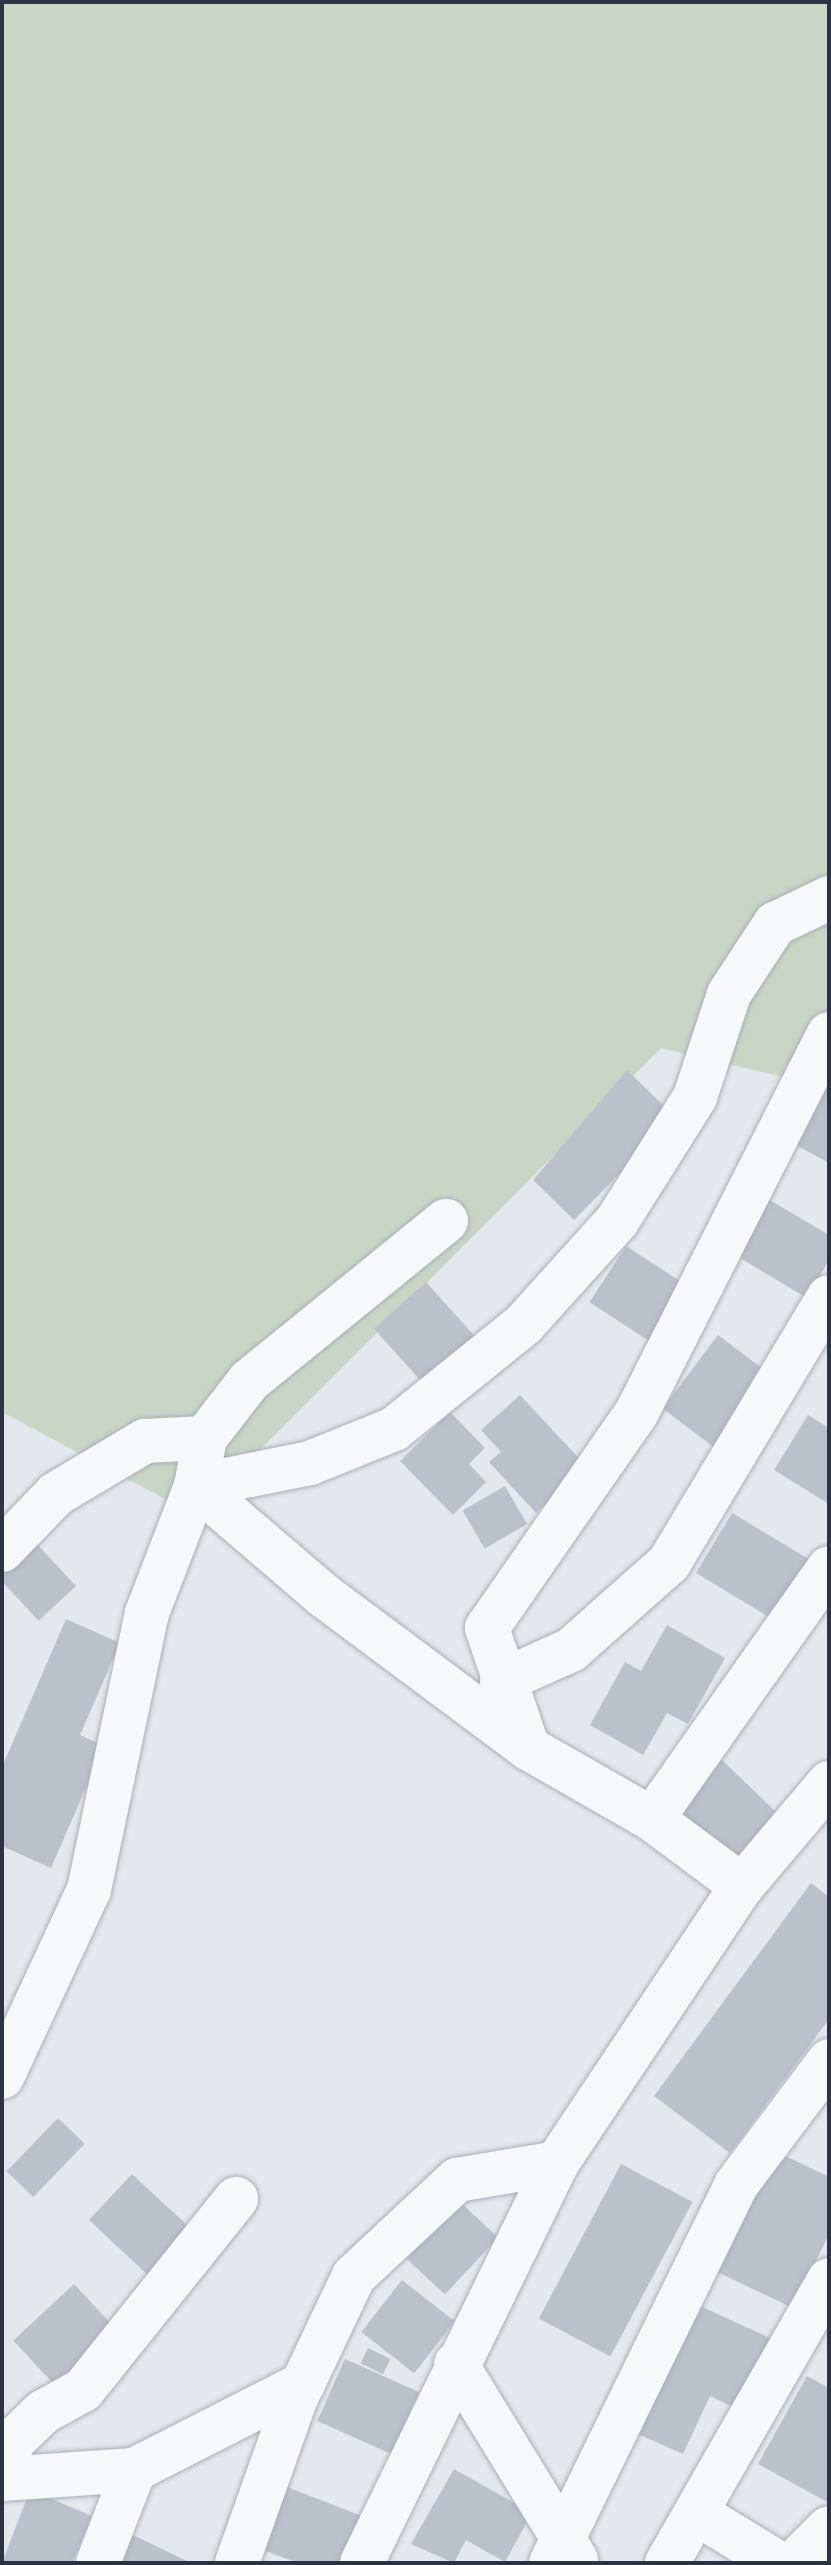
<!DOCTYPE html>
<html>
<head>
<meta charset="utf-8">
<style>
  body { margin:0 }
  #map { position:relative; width:831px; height:2565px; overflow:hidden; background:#e4e7ec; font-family:"Titillium Web",sans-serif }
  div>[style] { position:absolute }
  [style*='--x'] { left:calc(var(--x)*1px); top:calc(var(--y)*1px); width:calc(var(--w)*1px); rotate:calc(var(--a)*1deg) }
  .green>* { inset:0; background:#c9d6c5 }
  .building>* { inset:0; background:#bbc0ca; transform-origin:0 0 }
  .roads { filter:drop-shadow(0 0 2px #a9aeb7) drop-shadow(0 0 2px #a9aeb7) }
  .minor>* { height:44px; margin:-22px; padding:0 22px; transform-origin:22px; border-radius:22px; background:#f7f8fa }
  span { translate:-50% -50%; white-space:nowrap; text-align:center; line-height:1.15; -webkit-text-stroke:6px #f4f6f9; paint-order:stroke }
  .frame { position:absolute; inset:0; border:4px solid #2b3445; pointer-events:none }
</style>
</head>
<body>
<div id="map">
  <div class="green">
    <div style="clip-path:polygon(2px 2px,829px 2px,829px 1088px,661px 1048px,195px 1515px,2px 1412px)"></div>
  </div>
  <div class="building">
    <div style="clip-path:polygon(627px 1070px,675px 1117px,574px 1220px,533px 1180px)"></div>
    <div style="clip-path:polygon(829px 1080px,829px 1163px,794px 1144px)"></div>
    <div style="clip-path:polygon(768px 1199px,829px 1235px,829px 1260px,807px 1298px,735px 1255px)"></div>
    <div style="left:626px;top:1246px;width:78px;height:67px;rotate:33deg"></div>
    <div style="left:426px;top:1282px;width:74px;height:70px;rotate:48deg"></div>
    <div style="left:718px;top:1335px;width:68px;height:92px;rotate:37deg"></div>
    <div style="clip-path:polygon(520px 1395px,587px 1467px,536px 1513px,489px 1462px,501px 1452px,481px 1430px)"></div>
    <div style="clip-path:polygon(450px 1412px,485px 1448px,469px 1464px,486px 1482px,453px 1515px,400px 1461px)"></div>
    <div style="clip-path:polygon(808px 1415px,829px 1428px,829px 1504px,774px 1470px)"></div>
    <div style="left:505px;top:1486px;width:44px;height:49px;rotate:60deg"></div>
    <div style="left:732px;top:1513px;width:97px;height:70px;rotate:31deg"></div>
    <div style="left:35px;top:1542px;width:60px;height:51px;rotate:47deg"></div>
    <div style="clip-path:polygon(66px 1619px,120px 1643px,80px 1735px,104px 1746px,51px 1868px,2px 1846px,2px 1767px)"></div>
    <div style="clip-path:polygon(667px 1625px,725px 1658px,688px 1724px,667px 1713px,643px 1755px,590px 1725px,625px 1662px,641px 1671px)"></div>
    <div style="left:720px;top:1758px;width:82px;height:72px;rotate:44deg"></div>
    <div style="clip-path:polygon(811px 1883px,829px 1897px,829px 2019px,730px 2153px,654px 2096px)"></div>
    <div style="left:58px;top:2118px;width:37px;height:74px;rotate:44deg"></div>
    <div style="clip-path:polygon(773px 2150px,829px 2177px,829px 2234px,793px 2308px,715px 2271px)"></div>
    <div style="left:621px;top:2164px;width:81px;height:175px;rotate:28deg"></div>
    <div style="left:132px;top:2174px;width:83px;height:63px;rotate:43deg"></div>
    <div style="left:460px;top:2202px;width:52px;height:78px;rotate:43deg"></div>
    <div style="left:402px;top:2280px;width:67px;height:66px;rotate:38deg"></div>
    <div style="left:74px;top:2284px;width:69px;height:83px;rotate:47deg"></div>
    <div style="clip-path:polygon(698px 2305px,770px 2338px,737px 2409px,710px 2396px,683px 2454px,638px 2434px)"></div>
    <div style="left:368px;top:2348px;width:25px;height:17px;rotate:26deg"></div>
    <div style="left:345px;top:2359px;width:81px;height:68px;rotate:24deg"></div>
    <div style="clip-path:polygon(807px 2376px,829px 2388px,829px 2503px,758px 2464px)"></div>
    <div style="clip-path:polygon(454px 2469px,532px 2513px,505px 2562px,466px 2540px,454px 2563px,411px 2544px)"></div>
    <div style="clip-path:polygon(279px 2484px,362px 2516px,343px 2563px,298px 2563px,255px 2547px)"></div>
    <div style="clip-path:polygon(30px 2490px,92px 2516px,72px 2563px,2px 2563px)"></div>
    <div style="clip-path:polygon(129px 2533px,191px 2563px,114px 2563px)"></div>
  </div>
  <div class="roads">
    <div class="minor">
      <div style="--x:196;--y:1486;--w:116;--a:-11.4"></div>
      <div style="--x:310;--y:1463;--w:91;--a:-22"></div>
      <div style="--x:394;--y:1429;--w:167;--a:-38.9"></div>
      <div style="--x:524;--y:1324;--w:139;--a:-47.9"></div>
      <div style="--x:617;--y:1221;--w:146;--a:-57.8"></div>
      <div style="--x:695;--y:1097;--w:108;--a:-71.7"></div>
      <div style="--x:729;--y:994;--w:84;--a:-56.7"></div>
      <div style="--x:775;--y:924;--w:60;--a:-25.7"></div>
      <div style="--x:196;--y:1486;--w:167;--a:40.6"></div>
      <div style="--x:323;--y:1595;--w:256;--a:36.7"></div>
      <div style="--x:2;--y:1550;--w:78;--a:-46"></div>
      <div style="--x:56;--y:1494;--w:104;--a:-30.8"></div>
      <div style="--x:145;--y:1441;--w:60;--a:-2.9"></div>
      <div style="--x:502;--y:1681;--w:76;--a:-24.2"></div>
      <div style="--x:571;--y:1650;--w:131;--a:-41.6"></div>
      <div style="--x:669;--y:1563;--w:310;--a:-59"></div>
      <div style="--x:652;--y:1819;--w:307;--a:-54.8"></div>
      <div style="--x:742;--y:1886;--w:112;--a:-143.3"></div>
      <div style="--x:652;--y:1819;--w:143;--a:-150.2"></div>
      <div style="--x:528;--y:1748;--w:127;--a:-108.9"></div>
      <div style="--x:487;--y:1628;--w:261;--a:-55.2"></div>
      <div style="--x:636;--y:1414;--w:426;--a:-63.1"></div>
      <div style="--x:2;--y:2077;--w:206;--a:-65.1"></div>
      <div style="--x:89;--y:1890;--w:283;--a:-78.2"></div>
      <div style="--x:147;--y:1613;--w:136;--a:-68.9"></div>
      <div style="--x:196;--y:1486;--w:49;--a:-79.4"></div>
      <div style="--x:205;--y:1438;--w:72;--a:-52.3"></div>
      <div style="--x:249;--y:1381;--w:254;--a:-39.1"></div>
      <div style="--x:557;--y:2163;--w:333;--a:-56.3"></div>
      <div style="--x:742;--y:1886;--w:135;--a:-49.8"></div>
      <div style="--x:456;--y:2364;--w:230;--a:58.5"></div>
      <div style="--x:2;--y:2473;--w:34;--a:-71"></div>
      <div style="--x:13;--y:2441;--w:42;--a:-44"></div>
      <div style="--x:43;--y:2412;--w:46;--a:-28.8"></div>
      <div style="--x:83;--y:2390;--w:245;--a:-51.3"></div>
      <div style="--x:2;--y:2479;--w:132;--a:-3.9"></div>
      <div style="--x:134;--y:2470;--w:190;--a:-27"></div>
      <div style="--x:696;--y:2513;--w:96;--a:31.4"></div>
      <div style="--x:98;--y:2563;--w:100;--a:-68.8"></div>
      <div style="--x:237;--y:2563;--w:173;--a:-70.4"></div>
      <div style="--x:295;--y:2400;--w:137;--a:-64.6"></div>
      <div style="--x:354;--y:2276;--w:141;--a:-43"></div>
      <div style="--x:457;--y:2180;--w:101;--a:-9.6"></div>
      <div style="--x:557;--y:2163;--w:445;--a:116"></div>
      <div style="--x:551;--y:2563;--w:421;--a:-63.9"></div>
      <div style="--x:736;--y:2185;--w:155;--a:-53.1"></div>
      <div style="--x:667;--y:2563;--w:326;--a:-60.2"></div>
      <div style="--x:794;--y:2563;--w:49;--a:-45"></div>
    </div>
  </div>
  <div class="frame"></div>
</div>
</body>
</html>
